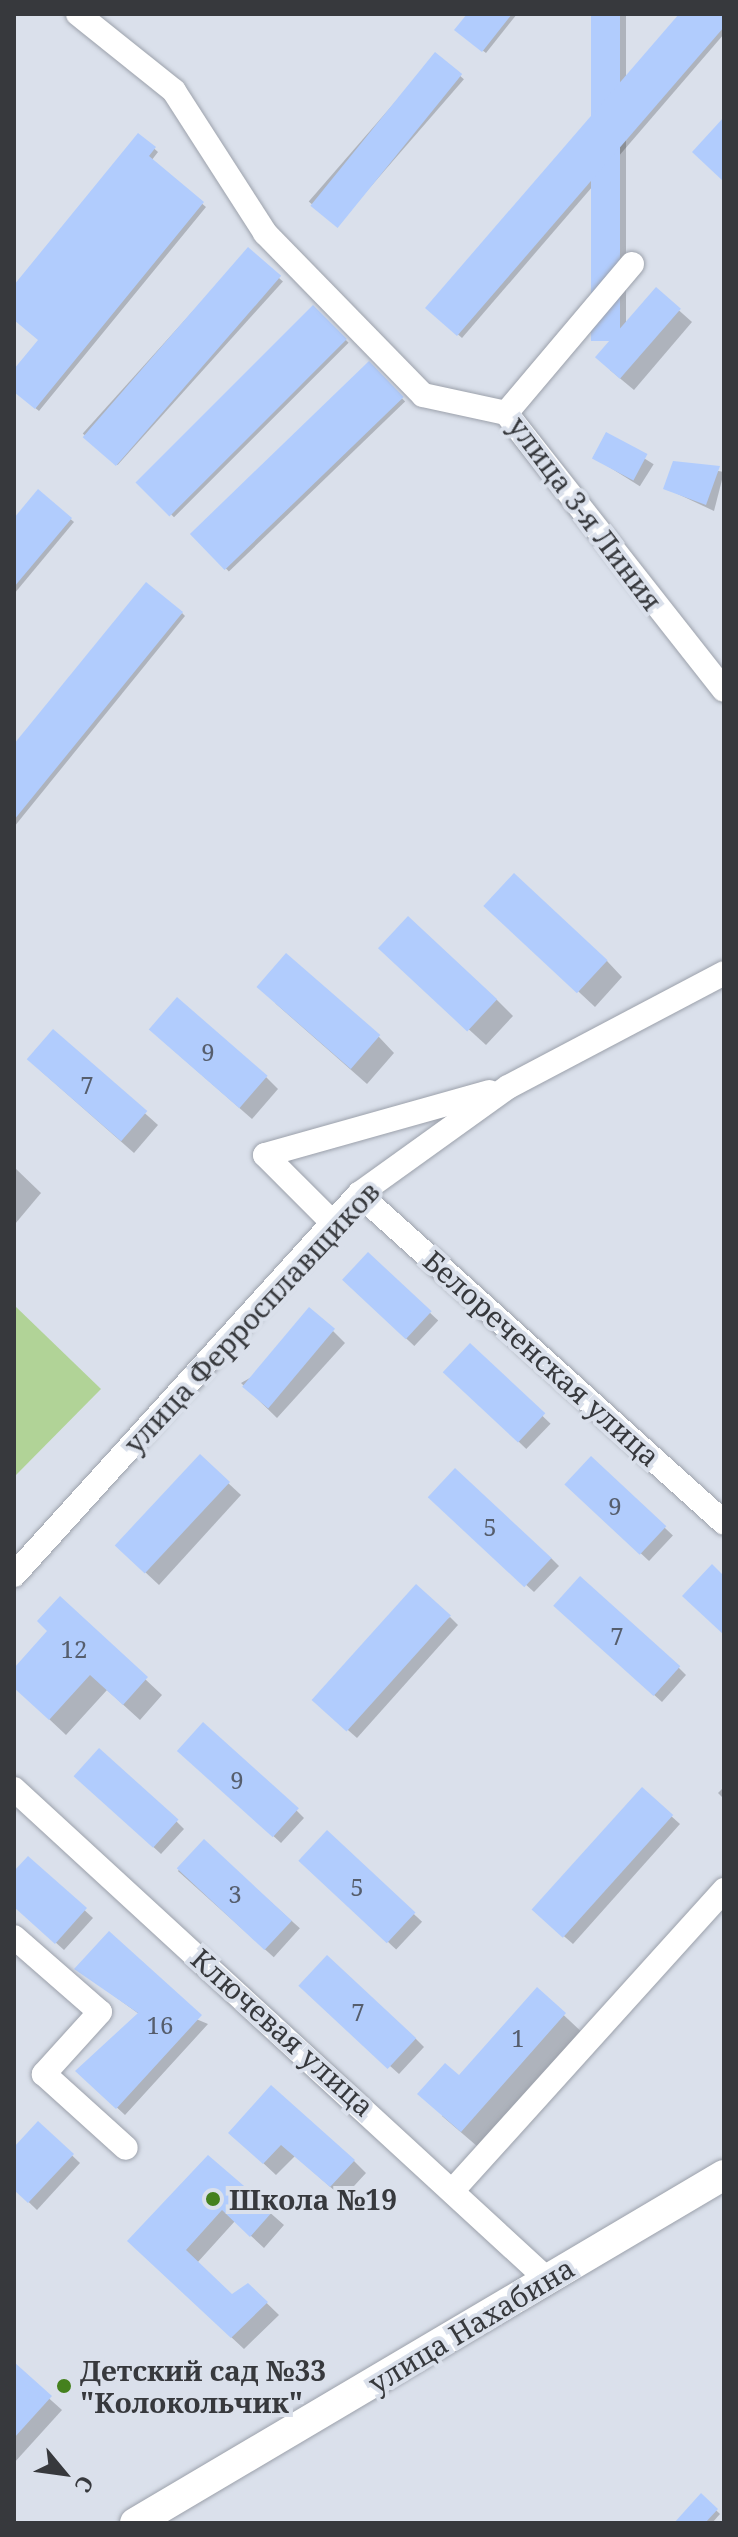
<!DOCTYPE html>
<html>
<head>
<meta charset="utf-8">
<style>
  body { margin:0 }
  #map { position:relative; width:738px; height:2537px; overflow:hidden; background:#dae0eb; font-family:"Noto Serif",serif }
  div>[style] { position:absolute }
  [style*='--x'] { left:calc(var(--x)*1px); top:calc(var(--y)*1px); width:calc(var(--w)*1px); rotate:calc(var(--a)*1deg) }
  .green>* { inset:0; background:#b1d397 }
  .shadow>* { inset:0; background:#0003; transform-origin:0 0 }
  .building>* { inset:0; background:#b1ccfd; transform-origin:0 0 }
  .roads { filter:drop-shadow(0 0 2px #9ca1ab) drop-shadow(0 0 2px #9ca1ab) }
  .minor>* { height:24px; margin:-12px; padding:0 12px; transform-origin:12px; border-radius:12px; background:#fff }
  .major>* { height:30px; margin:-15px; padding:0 15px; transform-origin:15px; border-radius:15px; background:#fff }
  .dots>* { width:22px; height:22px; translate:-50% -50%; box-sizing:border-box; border:4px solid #dae0eb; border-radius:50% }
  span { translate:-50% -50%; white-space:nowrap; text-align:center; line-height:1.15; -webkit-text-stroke:8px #dae0eb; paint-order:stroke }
  .number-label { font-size:24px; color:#565e6d }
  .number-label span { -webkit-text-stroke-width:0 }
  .street-label { font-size:28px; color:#37393d }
  .poi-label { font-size:28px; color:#37393d; font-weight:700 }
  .left { translate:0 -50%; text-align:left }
  .frame { position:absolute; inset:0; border:16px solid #37393d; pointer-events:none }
  .north { position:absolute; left:24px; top:2433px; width:80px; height:80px; -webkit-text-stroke:6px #dae0eb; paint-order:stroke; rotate:119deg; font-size:22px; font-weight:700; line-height:32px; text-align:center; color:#37393d }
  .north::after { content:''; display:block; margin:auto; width:28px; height:36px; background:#37393d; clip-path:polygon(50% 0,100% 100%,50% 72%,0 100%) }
</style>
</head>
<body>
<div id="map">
  <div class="green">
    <div style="clip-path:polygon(14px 1305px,101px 1389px,16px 1475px,14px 1473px)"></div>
  </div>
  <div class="shadow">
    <div style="clip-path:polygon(469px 14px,517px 14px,486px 53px,460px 33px)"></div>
    <div style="left:594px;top:14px;width:32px;height:327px"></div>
    <div style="clip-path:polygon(682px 14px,724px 14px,724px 34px,462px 338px,428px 308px)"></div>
    <div style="left:436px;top:55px;width:37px;height:194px;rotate:41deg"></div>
    <div style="clip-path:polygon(139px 135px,158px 152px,151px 161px,206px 207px,39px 411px,14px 391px,14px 372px,40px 340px,14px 319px,14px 288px)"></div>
    <div style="left:248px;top:250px;width:47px;height:247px;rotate:42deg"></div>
    <div style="clip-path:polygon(656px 290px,692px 322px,634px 390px,610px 370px)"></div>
    <div style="left:314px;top:308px;width:49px;height:247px;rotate:45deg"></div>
    <div style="left:369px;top:364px;width:52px;height:245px;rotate:46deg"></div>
    <div style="left:607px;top:435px;width:55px;height:26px;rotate:32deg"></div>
    <div style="clip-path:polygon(674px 463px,724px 472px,714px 511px,665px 488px)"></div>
    <div style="clip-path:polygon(38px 492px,74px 522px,14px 594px,14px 521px)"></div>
    <div style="clip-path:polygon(182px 613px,185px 616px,14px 827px,14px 747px)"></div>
    <div style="clip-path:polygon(503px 921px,607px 961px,622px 977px,595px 1007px)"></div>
    <div style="clip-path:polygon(397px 964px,497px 1000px,513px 1016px,486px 1045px)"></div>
    <div style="clip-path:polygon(275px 1003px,379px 1037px,394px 1053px,367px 1084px)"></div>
    <div style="clip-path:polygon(54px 1032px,158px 1125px,134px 1153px,41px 1071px)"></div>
    <div style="clip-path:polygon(163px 1041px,266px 1077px,278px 1089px,252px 1119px)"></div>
    <div style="clip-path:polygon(14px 1167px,41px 1193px,15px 1224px,14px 1224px)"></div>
    <div style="left:368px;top:1255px;width:96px;height:35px;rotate:43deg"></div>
    <div style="clip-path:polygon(333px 1331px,345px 1343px,277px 1418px,241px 1383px)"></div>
    <div style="left:470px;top:1346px;width:112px;height:35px;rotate:44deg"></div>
    <div style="clip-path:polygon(200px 1457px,241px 1495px,159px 1585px,130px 1558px)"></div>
    <div style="left:591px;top:1459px;width:112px;height:35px;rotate:43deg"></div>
    <div style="clip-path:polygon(439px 1505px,551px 1558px,559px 1566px,534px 1592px)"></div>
    <div style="clip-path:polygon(60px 1599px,162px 1695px,140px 1720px,107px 1690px,66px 1735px,14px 1686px,14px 1671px,50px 1632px)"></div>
    <div style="clip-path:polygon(564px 1614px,678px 1667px,686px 1675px,662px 1702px)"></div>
    <div style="clip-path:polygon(450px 1617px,458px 1625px,357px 1738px,323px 1708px)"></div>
    <div style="clip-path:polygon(188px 1758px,296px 1810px,304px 1818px,281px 1843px)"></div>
    <div style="clip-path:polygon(84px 1783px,176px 1821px,184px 1829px,161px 1854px)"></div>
    <div style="clip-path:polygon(724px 1787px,724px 1799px,718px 1793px)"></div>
    <div style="clip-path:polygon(642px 1790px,680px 1824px,573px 1944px,543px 1918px)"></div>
    <div style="left:327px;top:1833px;width:130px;height:38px;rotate:43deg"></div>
    <div style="left:204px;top:1842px;width:129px;height:39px;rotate:42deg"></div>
    <div style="clip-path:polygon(28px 1858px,93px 1918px,64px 1950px,14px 1905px,14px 1874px)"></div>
    <div style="clip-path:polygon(77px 1969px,208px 2024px,125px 2115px,85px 2078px,139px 2014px)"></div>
    <div style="clip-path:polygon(537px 1990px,587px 2037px,485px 2153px,442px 2116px,459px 2078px)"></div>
    <div style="clip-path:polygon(310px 1994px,416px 2039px,424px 2047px,399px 2074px)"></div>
    <div style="clip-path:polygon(39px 2124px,80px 2163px,37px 2210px,14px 2188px,14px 2150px)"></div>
    <div style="clip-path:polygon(231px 2133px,354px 2161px,366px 2173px,343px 2198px,295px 2156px,276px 2175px)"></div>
    <div style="clip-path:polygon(208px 2158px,284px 2225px,264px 2248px,235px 2221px,197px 2263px,232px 2296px,248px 2285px,279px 2315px,244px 2349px,141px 2253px)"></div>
    <div style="clip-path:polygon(14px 2367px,62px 2410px,14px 2463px)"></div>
    <div style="clip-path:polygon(701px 2496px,720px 2514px,712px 2523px,677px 2523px)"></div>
  </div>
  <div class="building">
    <div style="clip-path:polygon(467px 14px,512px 14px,482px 52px,454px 30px)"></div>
    <div style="left:591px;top:14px;width:29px;height:327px"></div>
    <div style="clip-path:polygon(679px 14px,724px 14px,724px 27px,457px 336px,425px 308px)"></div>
    <div style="left:435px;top:52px;width:35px;height:198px;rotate:39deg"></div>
    <div style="clip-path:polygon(724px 117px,724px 182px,692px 152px)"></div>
    <div style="clip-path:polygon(138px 133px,156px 147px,149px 156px,204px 202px,35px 409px,14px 392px,14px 369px,38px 340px,14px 320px,14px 285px)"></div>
    <div style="left:248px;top:247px;width:44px;height:252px;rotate:41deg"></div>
    <div style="left:656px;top:287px;width:33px;height:93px;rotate:41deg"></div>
    <div style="left:313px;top:305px;width:48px;height:251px;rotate:45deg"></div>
    <div style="left:369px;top:361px;width:50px;height:249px;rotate:46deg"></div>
    <div style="left:606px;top:432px;width:47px;height:30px;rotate:28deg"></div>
    <div style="clip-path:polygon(673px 461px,720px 466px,706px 505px,663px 489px)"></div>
    <div style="clip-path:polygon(38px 489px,72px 518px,14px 587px,14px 518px)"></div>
    <div style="clip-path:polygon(146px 582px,183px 612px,14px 820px,14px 744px)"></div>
    <div style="left:514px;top:873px;width:128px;height:45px;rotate:43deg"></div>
    <div style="left:408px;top:916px;width:122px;height:44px;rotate:43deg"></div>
    <div style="left:286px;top:953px;width:125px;height:45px;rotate:41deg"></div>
    <div style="left:177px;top:997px;width:120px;height:43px;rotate:41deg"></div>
    <div style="left:53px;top:1029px;width:125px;height:40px;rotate:41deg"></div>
    <div style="left:368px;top:1252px;width:87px;height:38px;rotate:43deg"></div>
    <div style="left:309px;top:1307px;width:34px;height:104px;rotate:40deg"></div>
    <div style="left:470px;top:1343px;width:103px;height:40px;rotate:43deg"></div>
    <div style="left:200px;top:1454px;width:41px;height:125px;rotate:43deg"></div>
    <div style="left:591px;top:1456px;width:103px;height:39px;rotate:43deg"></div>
    <div style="left:455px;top:1468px;width:132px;height:40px;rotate:43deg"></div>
    <div style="clip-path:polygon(712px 1564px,724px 1576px,724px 1635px,682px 1596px)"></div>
    <div style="left:580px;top:1576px;width:135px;height:40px;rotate:42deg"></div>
    <div style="left:416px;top:1584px;width:47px;height:156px;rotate:42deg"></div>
    <div style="clip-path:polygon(60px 1596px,148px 1677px,123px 1705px,90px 1675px,49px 1720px,14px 1688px,14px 1668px,47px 1631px,37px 1621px)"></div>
    <div style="left:203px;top:1722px;width:129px;height:39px;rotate:42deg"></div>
    <div style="left:99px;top:1748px;width:107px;height:38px;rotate:42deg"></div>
    <div style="left:642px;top:1787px;width:42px;height:165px;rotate:42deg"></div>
    <div style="left:327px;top:1830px;width:121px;height:42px;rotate:43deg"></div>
    <div style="left:204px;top:1839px;width:120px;height:40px;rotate:43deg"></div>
    <div style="clip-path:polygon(28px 1856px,87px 1908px,55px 1944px,14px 1907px,14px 1871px)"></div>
    <div style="clip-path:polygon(109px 1931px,202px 2015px,116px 2109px,75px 2071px,138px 2013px,74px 1969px)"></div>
    <div style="left:327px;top:1955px;width:122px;height:42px;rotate:43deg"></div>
    <div style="clip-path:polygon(537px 1987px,566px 2013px,461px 2132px,417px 2094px,445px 2063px,459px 2075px)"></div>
    <div style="clip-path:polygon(271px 2085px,355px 2160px,330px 2187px,281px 2145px,263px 2164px,228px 2133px)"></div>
    <div style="clip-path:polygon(38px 2121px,74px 2154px,28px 2203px,14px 2190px,14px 2147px)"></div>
    <div style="clip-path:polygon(208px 2155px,273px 2211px,250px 2237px,222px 2210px,186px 2250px,232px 2294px,248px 2283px,268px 2302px,231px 2338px,127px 2241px)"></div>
    <div style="clip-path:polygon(14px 2362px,52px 2396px,14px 2438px)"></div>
    <div style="clip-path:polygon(701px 2493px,718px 2509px,705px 2523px,674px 2523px)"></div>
  </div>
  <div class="roads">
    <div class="minor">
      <div style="--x:78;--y:14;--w:123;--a:38.7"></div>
      <div style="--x:174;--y:91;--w:169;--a:57.3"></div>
      <div style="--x:265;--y:233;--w:226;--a:45.7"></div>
      <div style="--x:423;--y:395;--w:85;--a:12.2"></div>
      <div style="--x:632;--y:264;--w:195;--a:130.2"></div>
      <div style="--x:506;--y:413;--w:352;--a:51.8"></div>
      <div style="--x:359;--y:1194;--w:491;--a:42"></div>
      <div style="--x:333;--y:1223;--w:96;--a:-135"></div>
      <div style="--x:265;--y:1155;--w:233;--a:-15.7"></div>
      <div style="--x:14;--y:1575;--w:514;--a:-47.84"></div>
      <div style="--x:359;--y:1194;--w:183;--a:-35.7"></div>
      <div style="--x:508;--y:1087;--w:244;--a:-27.8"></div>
      <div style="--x:14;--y:1789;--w:725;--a:42.6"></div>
      <div style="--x:14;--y:1937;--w:114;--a:41.1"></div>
      <div style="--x:100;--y:2012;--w:84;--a:132.1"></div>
      <div style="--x:44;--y:2074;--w:110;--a:42.1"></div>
      <div style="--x:454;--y:2189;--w:403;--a:-47.9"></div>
    </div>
    <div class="major">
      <div style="--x:135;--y:2523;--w:684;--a:-30.58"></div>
    </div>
  </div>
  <div class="dots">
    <div style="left:213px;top:2199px;background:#45811e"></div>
    <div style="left:64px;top:2386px;background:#45811e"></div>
  </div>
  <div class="number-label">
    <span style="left:208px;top:1052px">9</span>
    <span style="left:87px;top:1085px">7</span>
    <span style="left:615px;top:1506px">9</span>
    <span style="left:490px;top:1527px">5</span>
    <span style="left:617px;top:1636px">7</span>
    <span style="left:74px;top:1649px">12</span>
    <span style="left:237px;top:1780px">9</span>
    <span style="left:357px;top:1887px">5</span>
    <span style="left:235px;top:1894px">3</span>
    <span style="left:358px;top:2012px">7</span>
    <span style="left:160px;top:2025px">16</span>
    <span style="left:518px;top:2038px">1</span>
  </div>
  <div class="street-label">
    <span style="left:586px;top:513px;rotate:53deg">улица 3-я Линия</span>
    <span style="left:251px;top:1317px;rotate:-47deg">улица Ферросплавщиков</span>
    <span style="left:542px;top:1358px;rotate:42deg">Белореченская улица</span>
    <span style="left:283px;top:2032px;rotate:42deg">Ключевая улица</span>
    <span style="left:471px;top:2325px;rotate:-31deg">улица Нахабина</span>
  </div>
  <div class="poi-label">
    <span class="left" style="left:229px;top:2199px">Школа №19</span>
    <span class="left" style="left:80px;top:2386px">Детский сад №33<br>"Колокольчик"</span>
  </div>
  <div class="frame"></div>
  <div class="north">С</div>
</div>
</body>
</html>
